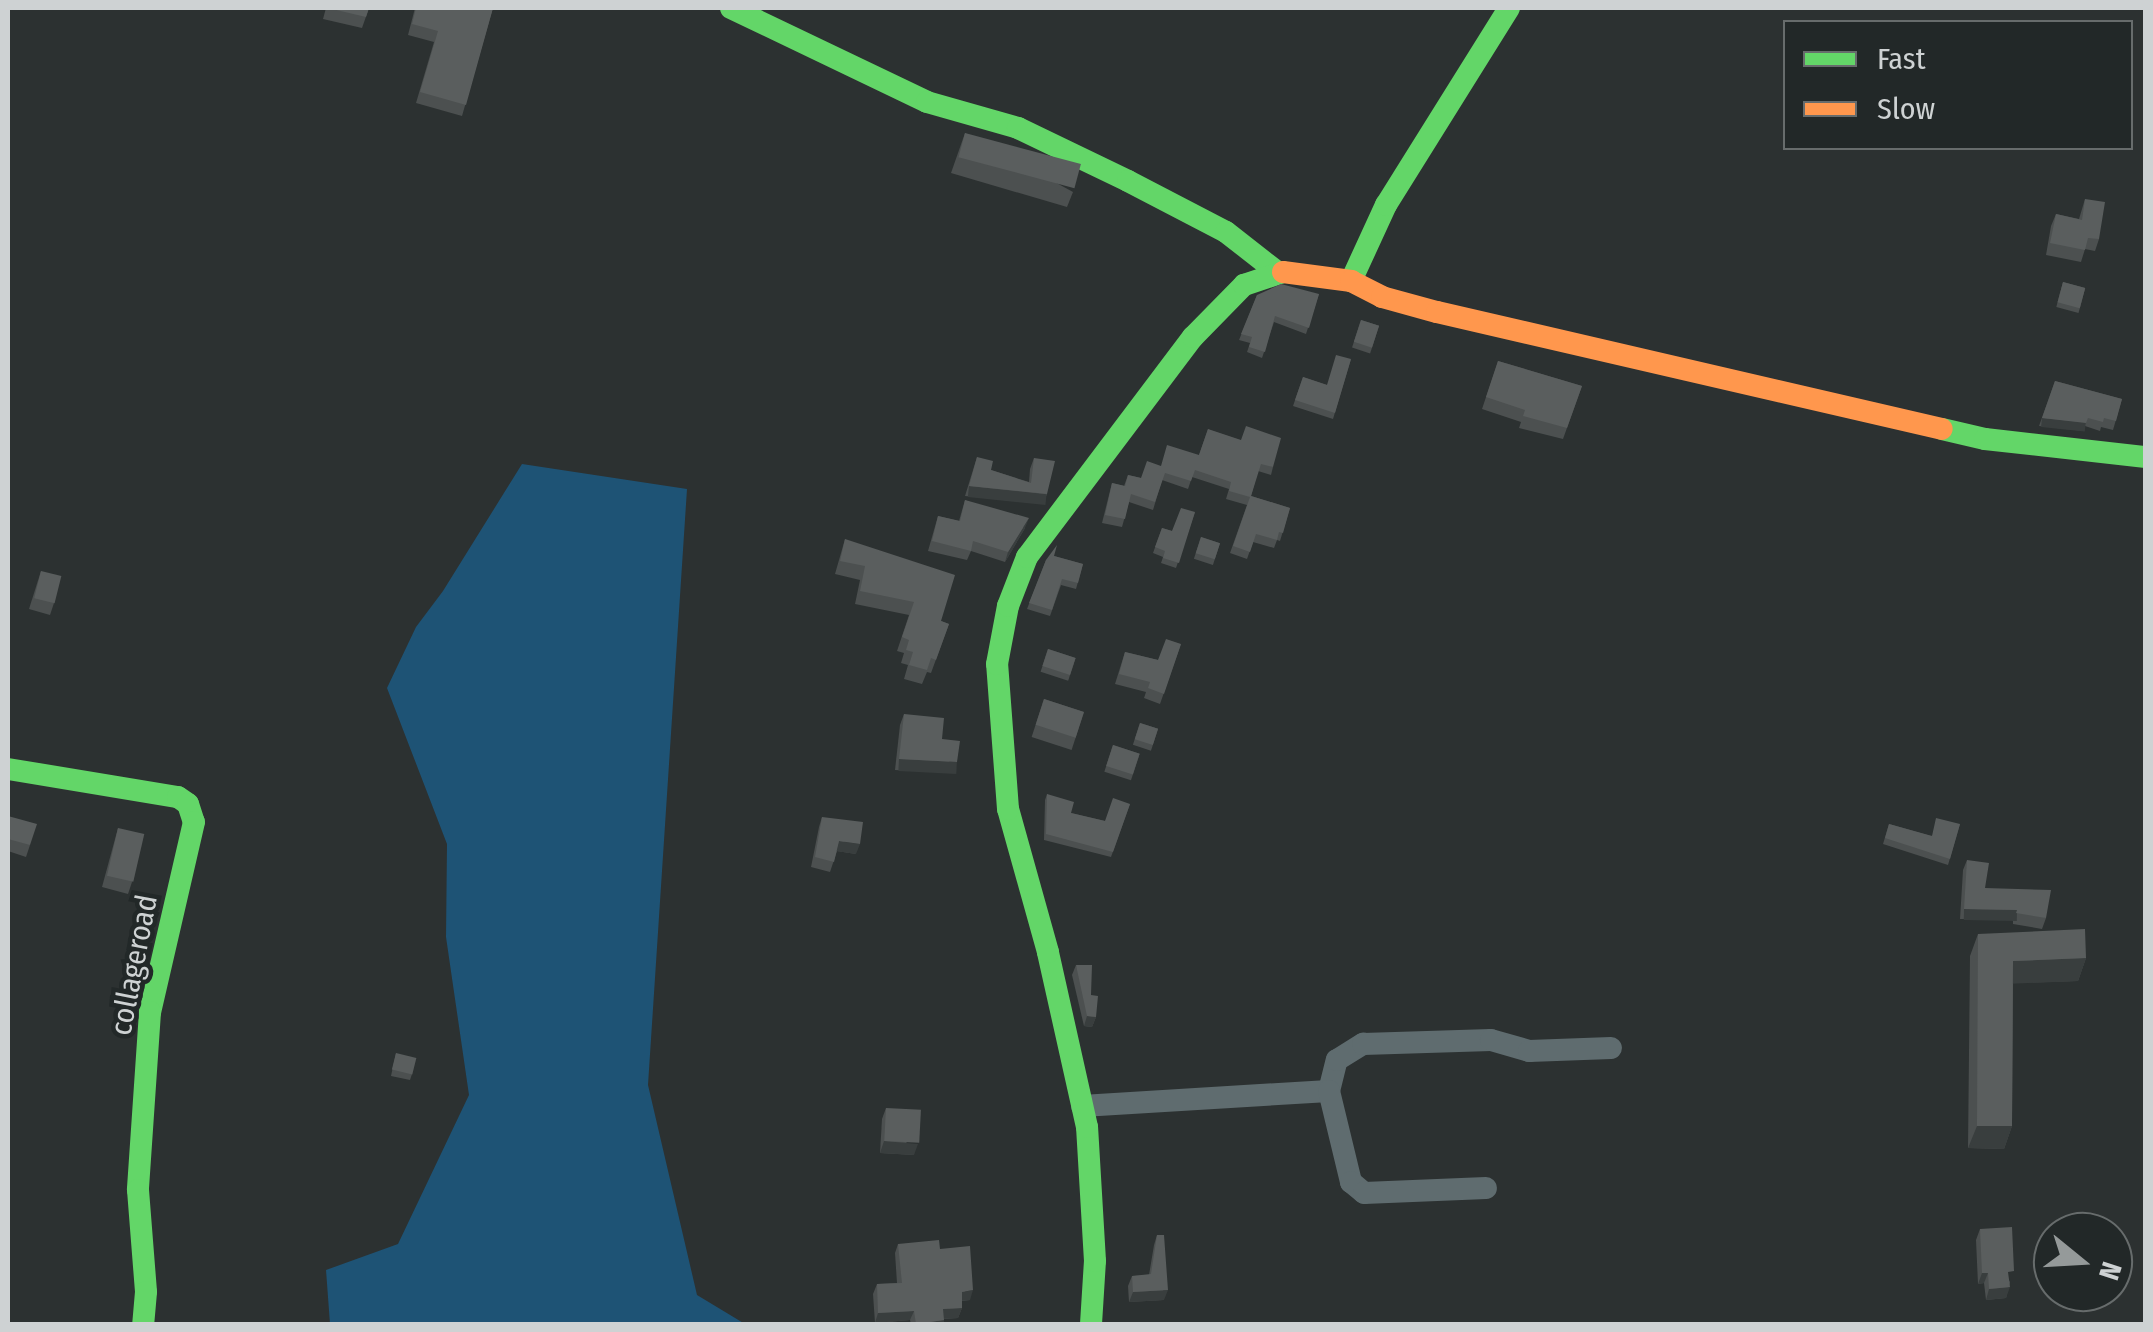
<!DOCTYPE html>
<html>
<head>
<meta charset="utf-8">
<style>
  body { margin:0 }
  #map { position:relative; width:2153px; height:1332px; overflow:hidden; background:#2c3131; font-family:"Fira Sans Condensed",sans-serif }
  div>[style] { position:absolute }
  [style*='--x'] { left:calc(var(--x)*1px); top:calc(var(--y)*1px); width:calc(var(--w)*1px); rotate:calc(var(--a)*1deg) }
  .water>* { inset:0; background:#1e5375 }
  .street>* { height:22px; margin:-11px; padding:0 11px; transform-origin:11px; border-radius:11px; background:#5f6c6f }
  .fast>* { height:22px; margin:-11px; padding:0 11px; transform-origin:11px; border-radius:11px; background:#63d668 }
  .slow>* { height:22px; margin:-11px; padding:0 11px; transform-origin:11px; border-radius:11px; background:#ff974d }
  .wall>* { inset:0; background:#4c5050; transform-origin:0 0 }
  .shaded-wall>* { inset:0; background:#393e3e; transform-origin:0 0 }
  .building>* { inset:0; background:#5a5e5e; transform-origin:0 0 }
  span { translate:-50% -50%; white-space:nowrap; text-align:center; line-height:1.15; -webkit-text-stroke:9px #222828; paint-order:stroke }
  .street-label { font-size:30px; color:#ced2d3 }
  .frame { position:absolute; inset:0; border:10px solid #ced2d3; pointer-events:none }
  .legend { position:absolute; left:1783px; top:20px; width:350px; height:130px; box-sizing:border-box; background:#222828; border:2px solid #676c6c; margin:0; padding:12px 18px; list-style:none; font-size:30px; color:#ced2d3 }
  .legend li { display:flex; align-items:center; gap:20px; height:50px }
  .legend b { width:50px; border:2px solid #676c6c }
  .north { position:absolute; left:2033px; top:1212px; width:100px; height:100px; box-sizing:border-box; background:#222828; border:2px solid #676c6c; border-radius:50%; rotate:108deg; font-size:28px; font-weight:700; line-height:40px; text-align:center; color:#ced2d3 }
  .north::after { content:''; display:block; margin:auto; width:35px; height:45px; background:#959a9a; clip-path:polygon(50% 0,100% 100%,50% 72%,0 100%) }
</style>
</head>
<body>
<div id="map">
  <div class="water">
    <div style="clip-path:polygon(522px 464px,687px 489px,648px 1085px,697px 1295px,745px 1324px,330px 1324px,326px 1270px,398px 1244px,469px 1095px,446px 937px,447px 844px,387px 688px,416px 627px,443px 591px)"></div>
  </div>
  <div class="street">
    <div style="--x:1329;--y:1091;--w:32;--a:-76"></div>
    <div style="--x:1337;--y:1060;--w:31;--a:-32"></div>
    <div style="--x:1363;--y:1044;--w:128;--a:-1.8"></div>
    <div style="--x:1491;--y:1040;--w:40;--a:16"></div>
    <div style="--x:1529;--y:1051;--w:82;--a:-2.1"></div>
    <div style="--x:1082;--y:1106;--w:247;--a:-3.5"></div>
    <div style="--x:1329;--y:1091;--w:94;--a:76.4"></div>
    <div style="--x:1351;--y:1182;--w:17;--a:40"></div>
    <div style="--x:1364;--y:1193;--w:122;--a:-2.3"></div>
  </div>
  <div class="fast">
    <div style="--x:731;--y:8;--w:217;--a:25.6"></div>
    <div style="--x:927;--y:102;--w:95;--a:15.9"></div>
    <div style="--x:1018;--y:128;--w:122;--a:25.7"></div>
    <div style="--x:1128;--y:181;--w:110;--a:27.5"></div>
    <div style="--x:1226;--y:232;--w:63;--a:38"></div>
    <div style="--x:1351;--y:281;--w:84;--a:-65.3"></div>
    <div style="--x:1386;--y:205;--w:232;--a:-58"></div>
    <div style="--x:1942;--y:429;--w:44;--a:13.1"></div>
    <div style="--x:1985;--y:439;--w:162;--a:6.4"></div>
    <div style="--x:8;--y:769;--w:172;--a:9.4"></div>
    <div style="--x:178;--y:797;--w:12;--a:35"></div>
    <div style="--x:188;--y:804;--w:19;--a:72"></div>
    <div style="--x:194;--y:822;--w:195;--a:103"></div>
    <div style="--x:150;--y:1012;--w:178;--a:93.9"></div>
    <div style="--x:138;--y:1190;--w:102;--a:85.5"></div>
    <div style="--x:146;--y:1292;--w:32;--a:95"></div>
    <div style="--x:1091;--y:1324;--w:63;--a:-86.4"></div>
    <div style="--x:1095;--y:1261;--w:134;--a:-93.4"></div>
    <div style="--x:1087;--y:1127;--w:179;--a:-102.6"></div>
    <div style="--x:1048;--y:952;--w:148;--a:-105.6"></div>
    <div style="--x:1008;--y:809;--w:145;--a:-94.3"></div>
    <div style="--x:997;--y:664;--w:59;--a:-79.3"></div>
    <div style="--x:1008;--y:606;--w:53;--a:-68.8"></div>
    <div style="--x:1027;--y:557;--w:276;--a:-53"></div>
    <div style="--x:1193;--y:337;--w:73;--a:-45.6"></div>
    <div style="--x:1244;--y:285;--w:41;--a:-18.4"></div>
  </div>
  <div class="slow">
    <div style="--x:1283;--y:272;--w:69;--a:7.5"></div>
    <div style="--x:1351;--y:281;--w:35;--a:27"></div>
    <div style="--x:1382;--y:297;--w:57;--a:15.3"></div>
    <div style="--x:1437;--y:312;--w:518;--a:13.04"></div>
  </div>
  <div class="wall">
    <div style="clip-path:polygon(326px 8px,369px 8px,362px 28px,323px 19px)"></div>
    <div style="clip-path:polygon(415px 8px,493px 8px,462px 116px,416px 103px,434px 42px,408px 35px)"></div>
    <div style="clip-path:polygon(965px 133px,1073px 192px,1067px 207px,951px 173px)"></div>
    <div style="clip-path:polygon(2085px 199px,2099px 239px,2095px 251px,2085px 249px,2081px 262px,2046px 255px,2051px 226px,2056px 214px,2079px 219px)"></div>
    <div style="left:2063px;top:282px;width:23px;height:26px;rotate:15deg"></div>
    <div style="clip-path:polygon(1319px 294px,1306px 334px,1274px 322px,1262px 358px,1247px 352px,1250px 343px,1239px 340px,1257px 295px)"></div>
    <div style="left:1361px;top:320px;width:19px;height:29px;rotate:18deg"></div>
    <div style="clip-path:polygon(1351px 359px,1333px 419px,1293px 406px,1303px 377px,1327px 385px)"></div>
    <div style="clip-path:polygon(1498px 361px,1582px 386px,1563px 439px,1519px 428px,1521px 422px,1482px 409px)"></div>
    <div style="clip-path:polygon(2055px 381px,2122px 399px,2113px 430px,2101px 427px,2100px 431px,2085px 426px,2083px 431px,2039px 426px)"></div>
    <div style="clip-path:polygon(1208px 429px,1273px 467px,1271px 475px,1258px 471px,1251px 496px,1290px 508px,1280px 541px,1277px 540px,1274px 548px,1253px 542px,1247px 559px,1230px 553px,1247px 505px,1226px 499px,1229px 489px,1192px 477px,1188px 489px,1162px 480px,1153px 510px,1129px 502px,1122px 527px,1102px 523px,1112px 483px,1124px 486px,1128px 475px,1141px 478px,1199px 455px)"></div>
    <div style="clip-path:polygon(977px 457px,991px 470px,1029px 482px,1030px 469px,1034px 458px,1047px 494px,1043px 504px,965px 496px)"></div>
    <div style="clip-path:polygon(965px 500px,1025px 528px,1005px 562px,971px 551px,967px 560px,928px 551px,938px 516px,959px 521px)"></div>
    <div style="clip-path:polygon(1195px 512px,1176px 568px,1161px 563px,1163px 557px,1153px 553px,1162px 528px,1172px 531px)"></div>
    <div style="left:1201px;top:537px;width:20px;height:23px;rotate:18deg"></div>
    <div style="clip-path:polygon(845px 539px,941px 621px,949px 624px,931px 673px,927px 672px,922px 684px,904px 679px,908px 665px,901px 663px,904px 653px,897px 651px,909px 615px,855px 604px,860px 580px,835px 574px)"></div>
    <div style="clip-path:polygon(1054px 556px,1083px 564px,1076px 589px,1061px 585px,1050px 616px,1027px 609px,1046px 560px)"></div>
    <div style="clip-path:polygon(41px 571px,54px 603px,50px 615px,29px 609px)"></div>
    <div style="clip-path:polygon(1181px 644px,1160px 704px,1144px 698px,1146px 692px,1115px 684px,1125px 652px,1158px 660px)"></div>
    <div style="left:1048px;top:649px;width:29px;height:24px;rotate:18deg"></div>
    <div style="left:1044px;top:699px;width:42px;height:40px;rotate:18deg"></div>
    <div style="clip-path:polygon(904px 714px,942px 739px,953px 773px,895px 770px,900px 725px)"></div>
    <div style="left:1140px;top:723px;width:19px;height:23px;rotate:18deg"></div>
    <div style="left:1113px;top:745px;width:28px;height:28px;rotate:18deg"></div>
    <div style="clip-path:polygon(1047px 794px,1071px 813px,1105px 821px,1130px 804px,1111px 857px,1044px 840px,1045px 800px)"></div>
    <div style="clip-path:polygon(8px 816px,30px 845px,26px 857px,8px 851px)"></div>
    <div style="clip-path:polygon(822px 817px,856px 854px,837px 851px,830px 872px,811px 867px,819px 827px)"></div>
    <div style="clip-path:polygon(1889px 824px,1931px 836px,1960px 824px,1948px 865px,1883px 844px)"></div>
    <div style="clip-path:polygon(118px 828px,132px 882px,128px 894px,102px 887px)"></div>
    <div style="clip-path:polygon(1967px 860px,1985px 888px,2046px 918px,2042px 929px,2013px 924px,2013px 920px,1960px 919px,1963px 870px)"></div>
    <div style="clip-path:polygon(1978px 934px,2086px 958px,2078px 981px,2013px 983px,2012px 1126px,2004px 1149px,1968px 1148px,1970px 956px)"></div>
    <div style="clip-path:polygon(1076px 965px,1091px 995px,1096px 1017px,1092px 1027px,1084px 1026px,1072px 975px)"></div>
    <div style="clip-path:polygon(396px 1053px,412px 1074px,410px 1080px,391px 1076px)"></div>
    <div style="clip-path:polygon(886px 1108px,914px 1155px,880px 1153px,882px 1119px)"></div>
    <div style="clip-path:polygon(1980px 1229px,2010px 1282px,2006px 1298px,1986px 1300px,1984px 1283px,1978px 1284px,1976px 1240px)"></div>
    <div style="clip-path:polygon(1157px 1235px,1164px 1300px,1129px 1302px,1128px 1286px,1132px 1276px,1149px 1275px,1154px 1245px)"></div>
    <div style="clip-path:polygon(898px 1244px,940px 1249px,970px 1300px,962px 1301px,962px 1308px,958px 1318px,944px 1319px,943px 1324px,911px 1324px,910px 1320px,875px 1323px,873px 1294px,877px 1284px,897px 1283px,895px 1253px)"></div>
  </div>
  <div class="shaded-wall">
    <div style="left:2042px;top:418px;width:44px;height:9px;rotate:6deg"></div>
    <div style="left:969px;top:486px;width:78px;height:11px;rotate:6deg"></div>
    <div style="clip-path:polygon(1029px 518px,1025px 528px,1005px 562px,1008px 552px)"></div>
    <div style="left:899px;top:759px;width:58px;height:12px;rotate:3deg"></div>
    <div style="clip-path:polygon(839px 841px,860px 844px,856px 854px,836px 851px)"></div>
    <div style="left:1964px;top:909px;width:53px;height:11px;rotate:1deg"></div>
    <div style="clip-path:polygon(2086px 958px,2078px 981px,2005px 984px,2013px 961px)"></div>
    <div style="clip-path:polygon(1087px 1016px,1096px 1017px,1092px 1027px,1084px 1026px)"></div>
    <div style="clip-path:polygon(1977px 1126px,2012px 1126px,2004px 1149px,1968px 1148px)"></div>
    <div style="clip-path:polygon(884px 1141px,918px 1144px,914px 1155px,880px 1153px)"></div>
    <div style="clip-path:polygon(1982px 1273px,1988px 1273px,1984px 1283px,1978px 1284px)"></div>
    <div style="clip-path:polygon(2010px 1287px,2006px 1298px,1986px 1300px,1989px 1289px)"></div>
    <div style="clip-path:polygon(973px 1290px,970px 1300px,958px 1301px,962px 1292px)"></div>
    <div style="clip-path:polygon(1168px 1290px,1164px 1300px,1129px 1302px,1133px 1292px)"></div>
    <div style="clip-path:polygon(962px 1308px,958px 1318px,939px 1319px,943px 1309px)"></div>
    <div style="clip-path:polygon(914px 1311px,910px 1320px,875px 1323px,878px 1313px)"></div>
    <div style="clip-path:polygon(944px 1320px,943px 1324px,915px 1324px,916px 1324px)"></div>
  </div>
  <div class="building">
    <div style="clip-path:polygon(328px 8px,369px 8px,366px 17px)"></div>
    <div style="clip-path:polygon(416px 8px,493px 8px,466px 105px,420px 92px,438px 31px,412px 24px)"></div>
    <div style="left:965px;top:133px;width:120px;height:25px;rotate:15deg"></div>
    <div style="clip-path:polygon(2085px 199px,2105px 202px,2099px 239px,2088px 238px,2085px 250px,2050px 243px,2056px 214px,2082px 220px)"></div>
    <div style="left:2063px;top:282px;width:23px;height:21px;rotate:15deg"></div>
    <div style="clip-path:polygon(1281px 284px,1319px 294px,1309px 328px,1275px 316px,1265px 352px,1249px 347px,1252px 337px,1241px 334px,1257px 295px)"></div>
    <div style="left:1361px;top:320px;width:19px;height:23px;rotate:18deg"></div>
    <div style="clip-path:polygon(1336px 355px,1351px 359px,1335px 413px,1295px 400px,1303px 377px,1327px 385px)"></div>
    <div style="clip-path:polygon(1498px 361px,1582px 386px,1567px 428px,1523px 416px,1525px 410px,1486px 397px)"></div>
    <div style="clip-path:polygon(2055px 381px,2122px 399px,2116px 421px,2104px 418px,2103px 422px,2088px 418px,2086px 423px,2042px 418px)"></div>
    <div style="clip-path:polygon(1246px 426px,1281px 438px,1273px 467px,1261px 464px,1251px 496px,1290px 508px,1283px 533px,1279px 532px,1277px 540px,1256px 534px,1250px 552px,1233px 546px,1250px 497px,1229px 491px,1231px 482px,1195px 470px,1191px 481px,1165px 473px,1155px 502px,1131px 494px,1125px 519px,1105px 515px,1112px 483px,1125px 486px,1128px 475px,1141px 478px,1147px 461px,1161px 466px,1167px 445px,1199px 455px,1208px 429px,1241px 440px)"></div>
    <div style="clip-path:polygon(977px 457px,993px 461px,991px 470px,1031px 483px,1034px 458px,1055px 461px,1047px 494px,969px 486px)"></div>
    <div style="clip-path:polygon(965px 500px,1029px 518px,1008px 552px,973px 541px,971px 551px,932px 541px,938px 516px,960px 521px)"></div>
    <div style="clip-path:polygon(1181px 508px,1195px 512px,1179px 563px,1163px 558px,1165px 551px,1155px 547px,1162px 528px,1172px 531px)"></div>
    <div style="left:1201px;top:537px;width:20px;height:17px;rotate:18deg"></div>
    <div style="clip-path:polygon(845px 539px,955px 575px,941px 621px,949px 624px,936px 660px,931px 658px,927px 670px,909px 665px,913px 652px,906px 650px,909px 640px,902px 637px,914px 602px,860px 591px,865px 566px,840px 561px)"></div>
    <div style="clip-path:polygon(1057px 545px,1054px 556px,1083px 564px,1078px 583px,1062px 579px,1052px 610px,1029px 603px,1046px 560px)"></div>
    <div style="left:41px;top:571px;width:21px;height:28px;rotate:14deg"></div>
    <div style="clip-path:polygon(1166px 639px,1181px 644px,1164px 694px,1148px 688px,1150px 682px,1119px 674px,1125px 652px,1158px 660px)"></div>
    <div style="left:1048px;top:649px;width:29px;height:18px;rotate:18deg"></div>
    <div style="left:1044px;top:699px;width:42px;height:27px;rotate:18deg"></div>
    <div style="clip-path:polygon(904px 714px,944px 718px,942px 739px,960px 741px,957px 762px,899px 759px)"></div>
    <div style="left:1140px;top:723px;width:19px;height:17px;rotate:18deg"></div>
    <div style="left:1113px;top:745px;width:28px;height:22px;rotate:18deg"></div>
    <div style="clip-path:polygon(1047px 794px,1074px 802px,1071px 813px,1105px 821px,1113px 798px,1130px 804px,1113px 852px,1046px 834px)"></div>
    <div style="clip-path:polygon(8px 816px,37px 824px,30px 845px,8px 839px)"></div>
    <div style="clip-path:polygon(822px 817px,863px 822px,860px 844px,839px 841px,834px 862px,815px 857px)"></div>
    <div style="clip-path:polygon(1936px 818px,1960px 824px,1950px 859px,1885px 838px,1889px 824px,1932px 836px)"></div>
    <div style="left:118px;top:828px;width:27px;height:49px;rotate:13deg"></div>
    <div style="clip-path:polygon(1967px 860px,1989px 863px,1985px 888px,2051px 890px,2046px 918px,2016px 913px,2017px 910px,1964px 909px)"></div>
    <div style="clip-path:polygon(2085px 929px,2086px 958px,2013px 961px,2012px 1126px,1977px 1126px,1978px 934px)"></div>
    <div style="clip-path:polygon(1076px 965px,1092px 965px,1091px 995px,1098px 996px,1096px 1017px,1087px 1016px)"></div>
    <div style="left:396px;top:1053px;width:21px;height:17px;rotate:14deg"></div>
    <div style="left:886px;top:1108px;width:35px;height:33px;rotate:3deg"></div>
    <div style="clip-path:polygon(2012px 1227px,2014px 1271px,2008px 1272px,2010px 1287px,1989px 1289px,1988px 1273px,1982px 1273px,1980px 1229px)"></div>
    <div style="clip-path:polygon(1157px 1235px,1164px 1235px,1168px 1290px,1133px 1292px,1132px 1276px,1151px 1274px)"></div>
    <div style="clip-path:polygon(939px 1240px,940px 1249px,970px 1246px,973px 1290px,962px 1292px,962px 1308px,943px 1309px,944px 1320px,916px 1324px,914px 1311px,878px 1313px,877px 1284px,902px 1283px,898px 1244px)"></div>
  </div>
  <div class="street-label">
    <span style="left:134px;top:965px;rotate:-79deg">collageroad</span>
  </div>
  <div class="frame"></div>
  <ul class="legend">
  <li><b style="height:12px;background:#63d668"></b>Fast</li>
  <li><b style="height:12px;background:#ff974d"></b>Slow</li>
  </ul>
  <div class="north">N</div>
</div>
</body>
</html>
